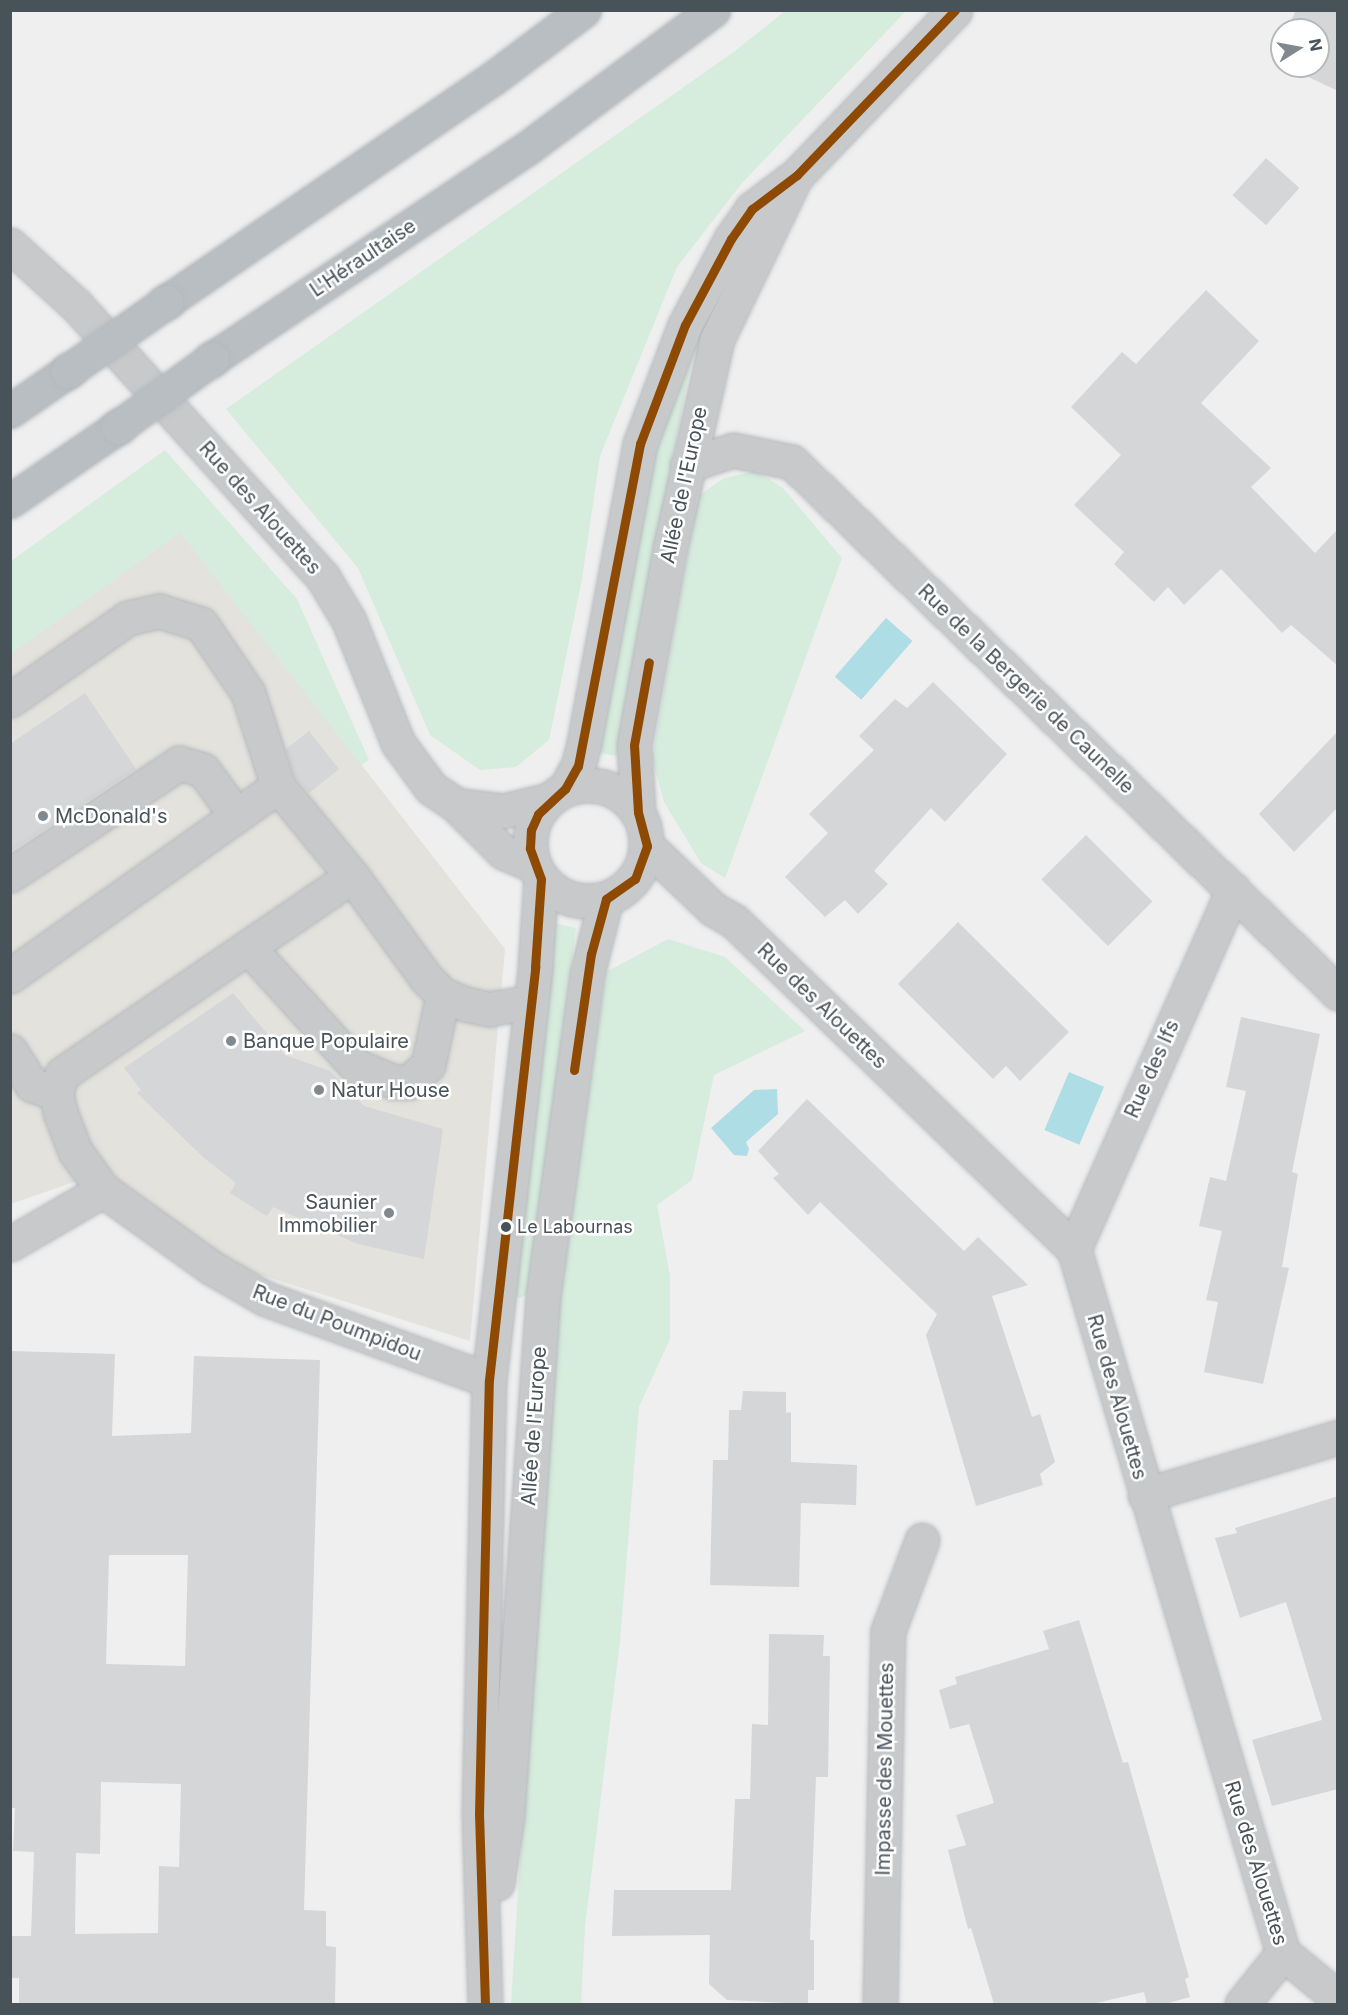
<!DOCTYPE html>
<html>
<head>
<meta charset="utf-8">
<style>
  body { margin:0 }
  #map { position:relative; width:1348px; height:2015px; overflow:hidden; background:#efefef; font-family:Inter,sans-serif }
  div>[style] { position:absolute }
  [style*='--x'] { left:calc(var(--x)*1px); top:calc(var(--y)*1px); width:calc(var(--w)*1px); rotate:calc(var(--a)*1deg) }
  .commercial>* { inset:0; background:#e3e2dc }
  .green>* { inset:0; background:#d6ecdd }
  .water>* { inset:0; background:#afdde5; transform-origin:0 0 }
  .building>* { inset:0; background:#d5d6d8; transform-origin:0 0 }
  .roads { filter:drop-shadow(0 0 2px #b5b9bd) drop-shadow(0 0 2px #b5b9bd) }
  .minor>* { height:33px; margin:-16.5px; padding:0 16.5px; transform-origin:16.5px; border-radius:16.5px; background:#c7c9ca }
  .minor>.ring { margin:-16.5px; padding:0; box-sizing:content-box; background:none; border:33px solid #c7c9ca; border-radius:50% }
  .highway>* { height:33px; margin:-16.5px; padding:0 16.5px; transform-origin:16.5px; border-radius:16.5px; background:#b9bec2 }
  .bridges { filter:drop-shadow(0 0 2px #b5b9bd) drop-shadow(0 0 2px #b5b9bd) }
  .highway-bridge>* { height:33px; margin:-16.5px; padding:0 16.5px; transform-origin:16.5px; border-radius:16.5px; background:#b9bec2 }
  .bus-1>* { height:9px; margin:-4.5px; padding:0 4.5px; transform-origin:4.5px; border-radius:4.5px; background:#8e4a02 }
  .dots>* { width:16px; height:16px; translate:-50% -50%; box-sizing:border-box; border:3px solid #fff; border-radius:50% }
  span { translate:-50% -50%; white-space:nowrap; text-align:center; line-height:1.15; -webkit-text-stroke:5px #fff; paint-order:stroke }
  .bus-label { font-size:18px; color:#485259 }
  .left { translate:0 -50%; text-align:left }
  .street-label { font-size:20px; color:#485259 }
  .poi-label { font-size:20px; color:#485259 }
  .right { translate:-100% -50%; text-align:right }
  .frame { position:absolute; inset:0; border:12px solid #485259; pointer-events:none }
  .north { position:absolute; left:1270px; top:18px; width:60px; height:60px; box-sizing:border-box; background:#fff; border:2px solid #b6babd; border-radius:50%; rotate:79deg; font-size:16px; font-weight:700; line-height:24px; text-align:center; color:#485259 }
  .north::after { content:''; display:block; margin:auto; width:21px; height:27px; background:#82898e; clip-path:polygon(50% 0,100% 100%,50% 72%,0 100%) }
</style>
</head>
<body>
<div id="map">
  <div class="commercial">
    <div style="clip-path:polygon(180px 532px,505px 949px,470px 1341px,239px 1268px,106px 1171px,11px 1204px,10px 654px)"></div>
  </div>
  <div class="green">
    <div style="clip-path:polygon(785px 11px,906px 11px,742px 183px,677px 267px,600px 456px,582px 579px,549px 740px,516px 767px,480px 770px,430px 735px,358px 568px,226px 409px,735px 51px)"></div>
    <div style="clip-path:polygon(696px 336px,617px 756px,599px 753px,638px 515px,654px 452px)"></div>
    <div style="clip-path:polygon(165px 450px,297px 599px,369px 760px,361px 765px,180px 533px,11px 654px,11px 561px)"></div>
    <div style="clip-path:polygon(756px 471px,783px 488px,842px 558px,725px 878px,701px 863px,664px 802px,652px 758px,698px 496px,724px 478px)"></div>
    <div style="clip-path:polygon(553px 923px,576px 928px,529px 1294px,519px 1298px,510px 1292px)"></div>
    <div style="clip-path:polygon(668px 939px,725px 957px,805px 1031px,714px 1075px,692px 1180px,657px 1205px,670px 1276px,670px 1339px,639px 1407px,620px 1641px,585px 1927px,581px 2004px,511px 2004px,551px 1362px,606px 972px)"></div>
  </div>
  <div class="water">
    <div style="left:886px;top:618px;width:35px;height:78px;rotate:41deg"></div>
    <div style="left:1069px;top:1072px;width:38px;height:63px;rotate:23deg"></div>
    <div style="clip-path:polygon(777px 1089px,778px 1114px,746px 1142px,749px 1149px,747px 1156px,734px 1155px,711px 1128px,754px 1090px)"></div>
  </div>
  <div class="building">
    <div style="clip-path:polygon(1296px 10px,1338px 10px,1338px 91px,1285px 66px,1318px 66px,1318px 30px,1287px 30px)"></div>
    <div style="left:1266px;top:158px;width:45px;height:50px;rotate:42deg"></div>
    <div style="clip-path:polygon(1206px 290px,1259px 341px,1201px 403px,1271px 468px,1251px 487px,1315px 553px,1338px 529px,1338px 666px,1291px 625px,1282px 633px,1221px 569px,1184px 605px,1168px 587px,1154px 602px,1114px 564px,1124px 552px,1074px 505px,1121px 455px,1071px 407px,1122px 352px,1136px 364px)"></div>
    <div style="clip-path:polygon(933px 682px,1007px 754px,945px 822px,931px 808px,874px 871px,888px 884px,858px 914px,845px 900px,825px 917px,785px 877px,828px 833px,809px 814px,874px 750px,859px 736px,895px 699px,907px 708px)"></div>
    <div style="clip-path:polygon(85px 693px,136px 769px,10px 852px,10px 744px)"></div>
    <div style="clip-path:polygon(309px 731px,339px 769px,309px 793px,294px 775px,286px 749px)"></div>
    <div style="clip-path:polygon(1338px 731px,1338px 807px,1294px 852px,1259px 814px)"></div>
    <div style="left:1086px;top:835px;width:94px;height:63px;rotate:45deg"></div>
    <div style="clip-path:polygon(958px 922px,1069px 1032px,1020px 1081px,1006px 1066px,993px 1079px,898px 984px)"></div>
    <div style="clip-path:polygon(233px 993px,285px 1055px,330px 1071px,364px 1106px,443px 1129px,424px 1259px,358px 1244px,273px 1207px,267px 1216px,230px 1193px,236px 1183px,204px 1158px,137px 1093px,141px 1090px,124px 1068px)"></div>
    <div style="clip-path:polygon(1241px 1017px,1320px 1034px,1292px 1172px,1298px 1174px,1282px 1267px,1289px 1268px,1263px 1384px,1204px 1372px,1218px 1302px,1206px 1300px,1222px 1231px,1199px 1226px,1210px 1177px,1226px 1181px,1246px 1091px,1226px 1087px)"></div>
    <div style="clip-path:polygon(807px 1099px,964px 1251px,978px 1237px,1028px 1285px,992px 1296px,1032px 1417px,1040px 1414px,1055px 1462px,1040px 1474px,1043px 1485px,976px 1506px,926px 1335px,937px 1314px,820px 1202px,808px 1215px,773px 1178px,779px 1174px,758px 1151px)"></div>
    <div style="clip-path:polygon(evenodd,10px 1351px,115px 1354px,112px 1436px,191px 1433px,194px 1356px,320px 1360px,304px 1910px,326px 1911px,326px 1946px,336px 1947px,335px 2004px,19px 2004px,19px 1978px,10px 1978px,10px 1936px,31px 1936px,34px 1852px,13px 1851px,15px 1808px,10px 1808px,10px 1351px,109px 1555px,188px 1555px,185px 1666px,106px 1664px,109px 1555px,10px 1351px,101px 1782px,181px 1784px,179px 1867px,159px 1866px,158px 1933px,75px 1934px,76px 1853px,100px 1854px,101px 1782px)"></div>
    <div style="clip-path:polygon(743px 1391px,786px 1392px,786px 1413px,791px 1412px,791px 1462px,857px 1465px,856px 1505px,801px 1503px,799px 1587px,710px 1585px,713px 1460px,728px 1460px,729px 1410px,741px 1410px)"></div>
    <div style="clip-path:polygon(1338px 1496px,1338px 1789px,1272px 1806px,1252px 1740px,1322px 1720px,1286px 1602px,1240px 1618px,1215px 1538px,1237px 1533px,1235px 1528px)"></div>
    <div style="clip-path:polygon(1079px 1620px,1123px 1763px,1128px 1762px,1189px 1977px,1185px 1979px,1190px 1997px,1165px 2004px,1147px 2004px,1144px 1992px,1092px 2004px,994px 2004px,971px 1928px,968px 1929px,948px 1850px,966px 1845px,956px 1815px,994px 1803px,969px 1724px,950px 1729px,939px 1690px,957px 1684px,955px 1677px,1049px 1649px,1043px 1631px)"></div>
    <div style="clip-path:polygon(769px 1634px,824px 1635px,823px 1656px,830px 1656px,828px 1777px,816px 1777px,810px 1940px,814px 1940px,814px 1990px,808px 1990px,808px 2004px,727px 2000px,709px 1984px,710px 1935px,612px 1936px,614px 1890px,731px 1890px,735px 1799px,750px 1799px,752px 1724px,768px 1725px)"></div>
  </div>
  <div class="roads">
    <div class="minor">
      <div style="--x:10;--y:245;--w:89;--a:42.3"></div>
      <div style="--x:76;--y:305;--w:366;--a:47.8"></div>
      <div style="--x:322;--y:576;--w:52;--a:59"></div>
      <div style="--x:349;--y:621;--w:131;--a:68.1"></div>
      <div style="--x:398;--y:743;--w:56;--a:53.7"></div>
      <div style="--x:431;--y:788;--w:30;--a:34"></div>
      <div style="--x:456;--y:805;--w:66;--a:45"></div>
      <div style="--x:503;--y:852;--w:34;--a:23"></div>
      <div style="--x:687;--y:465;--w:48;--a:-18.1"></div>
      <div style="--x:733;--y:450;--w:60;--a:11.5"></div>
      <div style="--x:792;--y:462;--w:762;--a:44.2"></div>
      <div style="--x:10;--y:700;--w:144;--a:-34.8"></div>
      <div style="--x:128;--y:618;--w:32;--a:-13"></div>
      <div style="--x:159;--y:611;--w:44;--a:17.2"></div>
      <div style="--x:201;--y:624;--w:83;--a:55.7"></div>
      <div style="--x:248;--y:693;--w:98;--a:72.1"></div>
      <div style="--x:278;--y:786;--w:117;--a:50.6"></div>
      <div style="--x:352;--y:876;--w:126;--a:54"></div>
      <div style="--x:426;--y:978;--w:24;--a:45"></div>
      <div style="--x:443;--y:995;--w:24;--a:22"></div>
      <div style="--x:465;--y:1004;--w:25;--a:12"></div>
      <div style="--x:489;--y:1009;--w:42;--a:-9.7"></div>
      <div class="ring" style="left:530px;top:785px;width:83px;height:83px"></div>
      <div style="--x:565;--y:789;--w:26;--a:-61"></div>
      <div style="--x:578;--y:766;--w:24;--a:-75"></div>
      <div style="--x:584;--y:743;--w:304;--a:-79.4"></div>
      <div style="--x:640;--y:444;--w:127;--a:-69.3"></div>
      <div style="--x:685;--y:325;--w:98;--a:-61.9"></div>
      <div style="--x:731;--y:239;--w:37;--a:-55"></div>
      <div style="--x:752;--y:209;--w:56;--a:-37.1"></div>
      <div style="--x:797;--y:175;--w:228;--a:-46.2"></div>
      <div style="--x:456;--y:805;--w:47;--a:7.3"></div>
      <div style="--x:503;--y:811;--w:47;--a:-13.4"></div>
      <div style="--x:638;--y:812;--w:67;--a:-93.4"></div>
      <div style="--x:634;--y:745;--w:200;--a:-79.6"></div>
      <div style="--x:670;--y:548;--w:214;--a:-77.3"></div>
      <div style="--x:717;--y:339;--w:172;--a:-64.2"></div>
      <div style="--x:647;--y:846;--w:91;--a:43.7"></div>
      <div style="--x:713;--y:909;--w:24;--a:30"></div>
      <div style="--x:734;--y:921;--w:472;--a:44"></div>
      <div style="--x:1074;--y:1249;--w:734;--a:73.47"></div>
      <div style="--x:1283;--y:1953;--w:71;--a:39.3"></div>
      <div style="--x:10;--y:875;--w:203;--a:-33.5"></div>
      <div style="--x:179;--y:763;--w:25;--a:16"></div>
      <div style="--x:203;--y:770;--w:56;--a:53.7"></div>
      <div style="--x:352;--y:876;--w:351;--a:145.7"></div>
      <div style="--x:62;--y:1074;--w:20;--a:108"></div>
      <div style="--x:56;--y:1093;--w:19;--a:78"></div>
      <div style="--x:60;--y:1112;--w:42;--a:69"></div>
      <div style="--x:75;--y:1151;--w:48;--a:54.3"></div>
      <div style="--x:103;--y:1190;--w:134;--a:35.6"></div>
      <div style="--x:212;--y:1268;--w:62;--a:29.9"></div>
      <div style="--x:266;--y:1299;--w:237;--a:20"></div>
      <div style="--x:248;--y:947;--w:161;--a:47.8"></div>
      <div style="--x:356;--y:1066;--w:41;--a:22.8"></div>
      <div style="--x:394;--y:1082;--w:15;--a:0"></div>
      <div style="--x:409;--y:1082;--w:25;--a:-42"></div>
      <div style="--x:428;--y:1065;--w:72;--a:-77.9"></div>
      <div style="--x:10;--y:976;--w:329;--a:-35.3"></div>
      <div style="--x:10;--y:1051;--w:40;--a:57.1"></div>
      <div style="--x:32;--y:1085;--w:25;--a:18"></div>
      <div style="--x:10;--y:1244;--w:108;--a:-30.1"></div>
      <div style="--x:1074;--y:1249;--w:393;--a:-66.1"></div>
      <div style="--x:1145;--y:1495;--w:202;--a:-16.7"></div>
      <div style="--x:497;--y:1883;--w:68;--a:-81.5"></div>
      <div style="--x:507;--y:1816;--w:521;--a:-86.04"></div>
      <div style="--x:543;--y:1296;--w:325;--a:-82.2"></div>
      <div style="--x:587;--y:974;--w:77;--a:-75.8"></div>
      <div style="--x:485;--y:2004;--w:190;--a:-91.8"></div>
      <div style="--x:479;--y:1814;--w:434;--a:-88.7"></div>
      <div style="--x:489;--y:1380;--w:416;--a:-83.6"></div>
      <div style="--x:535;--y:967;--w:88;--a:-86.1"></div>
      <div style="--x:880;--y:2004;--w:373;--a:-88.8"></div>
      <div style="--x:888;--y:1631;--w:97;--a:-69.5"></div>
      <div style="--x:1242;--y:2004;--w:65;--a:-51.2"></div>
    </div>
    <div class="highway">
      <div style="--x:166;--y:302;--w:395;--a:-34.4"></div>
      <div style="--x:492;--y:79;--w:115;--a:-36.9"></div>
      <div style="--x:212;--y:359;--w:378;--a:-33.8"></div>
      <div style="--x:526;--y:149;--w:233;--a:-36.6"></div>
      <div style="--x:10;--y:411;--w:70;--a:-34.6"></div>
      <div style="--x:10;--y:501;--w:131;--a:-34.4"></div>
    </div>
  </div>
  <div class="bridges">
    <div class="highway-bridge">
      <div style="--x:68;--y:371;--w:120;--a:-35.1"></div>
      <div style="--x:118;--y:427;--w:116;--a:-35.9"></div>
    </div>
  </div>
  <div class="bus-1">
    <div style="--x:574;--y:1070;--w:117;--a:-81.7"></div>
    <div style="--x:591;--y:954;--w:57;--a:-74.7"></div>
    <div style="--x:606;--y:899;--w:35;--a:-35"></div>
    <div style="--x:635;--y:879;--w:35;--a:-70"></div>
    <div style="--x:647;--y:846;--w:35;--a:-105"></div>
    <div style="--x:638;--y:812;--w:67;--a:-93.4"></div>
    <div style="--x:634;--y:745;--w:84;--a:-79.8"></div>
    <div style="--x:485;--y:2004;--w:190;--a:-91.8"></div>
    <div style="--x:479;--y:1814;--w:434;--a:-88.7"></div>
    <div style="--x:489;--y:1380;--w:416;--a:-83.6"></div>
    <div style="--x:535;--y:967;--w:88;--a:-86.1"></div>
    <div style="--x:541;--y:879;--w:33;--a:-110"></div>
    <div style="--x:530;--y:848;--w:18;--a:-87"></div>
    <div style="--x:531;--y:830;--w:17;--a:-66"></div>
    <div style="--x:538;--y:814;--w:37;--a:-43"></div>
    <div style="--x:565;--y:789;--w:26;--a:-61"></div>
    <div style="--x:578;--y:766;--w:328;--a:-79.1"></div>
    <div style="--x:640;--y:444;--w:127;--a:-69.3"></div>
    <div style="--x:685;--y:325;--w:98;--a:-61.9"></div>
    <div style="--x:731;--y:239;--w:37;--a:-55"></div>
    <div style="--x:752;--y:209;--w:56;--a:-37.1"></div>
    <div style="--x:797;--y:175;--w:228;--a:-46.2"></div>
  </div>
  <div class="dots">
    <div style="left:43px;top:816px;background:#82898e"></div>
    <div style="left:231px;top:1041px;background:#82898e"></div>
    <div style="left:319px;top:1090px;background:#82898e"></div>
    <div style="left:389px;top:1213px;background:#82898e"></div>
    <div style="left:506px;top:1227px;background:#485259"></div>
  </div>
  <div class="bus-label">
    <span class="left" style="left:517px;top:1227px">Le Labournas</span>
  </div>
  <div class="street-label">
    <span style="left:363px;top:258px;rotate:-34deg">L'Héraultaise</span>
    <span style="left:684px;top:485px;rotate:-78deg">Allée de l'Europe</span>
    <span style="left:260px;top:508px;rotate:48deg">Rue des Alouettes</span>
    <span style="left:1026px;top:689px;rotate:44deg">Rue de la Bergerie de Caunelle</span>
    <span style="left:822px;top:1006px;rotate:44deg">Rue des Alouettes</span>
    <span style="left:1152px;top:1069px;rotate:-66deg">Rue des Ifs</span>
    <span style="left:337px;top:1323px;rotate:21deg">Rue du Poumpidou</span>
    <span style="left:1117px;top:1397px;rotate:74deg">Rue des Alouettes</span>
    <span style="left:534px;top:1426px;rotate:-86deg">Allée de l'Europe</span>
    <span style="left:885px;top:1769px;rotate:-89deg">Impasse des Mouettes</span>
    <span style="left:1256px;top:1863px;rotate:73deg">Rue des Alouettes</span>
  </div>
  <div class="poi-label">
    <span class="left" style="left:55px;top:816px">McDonald's</span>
    <span class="left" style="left:243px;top:1041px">Banque Populaire</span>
    <span class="left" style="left:331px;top:1090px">Natur House</span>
    <span class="right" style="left:377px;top:1214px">Saunier<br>Immobilier</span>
  </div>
  <div class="frame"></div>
  <div class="north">N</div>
</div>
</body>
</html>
